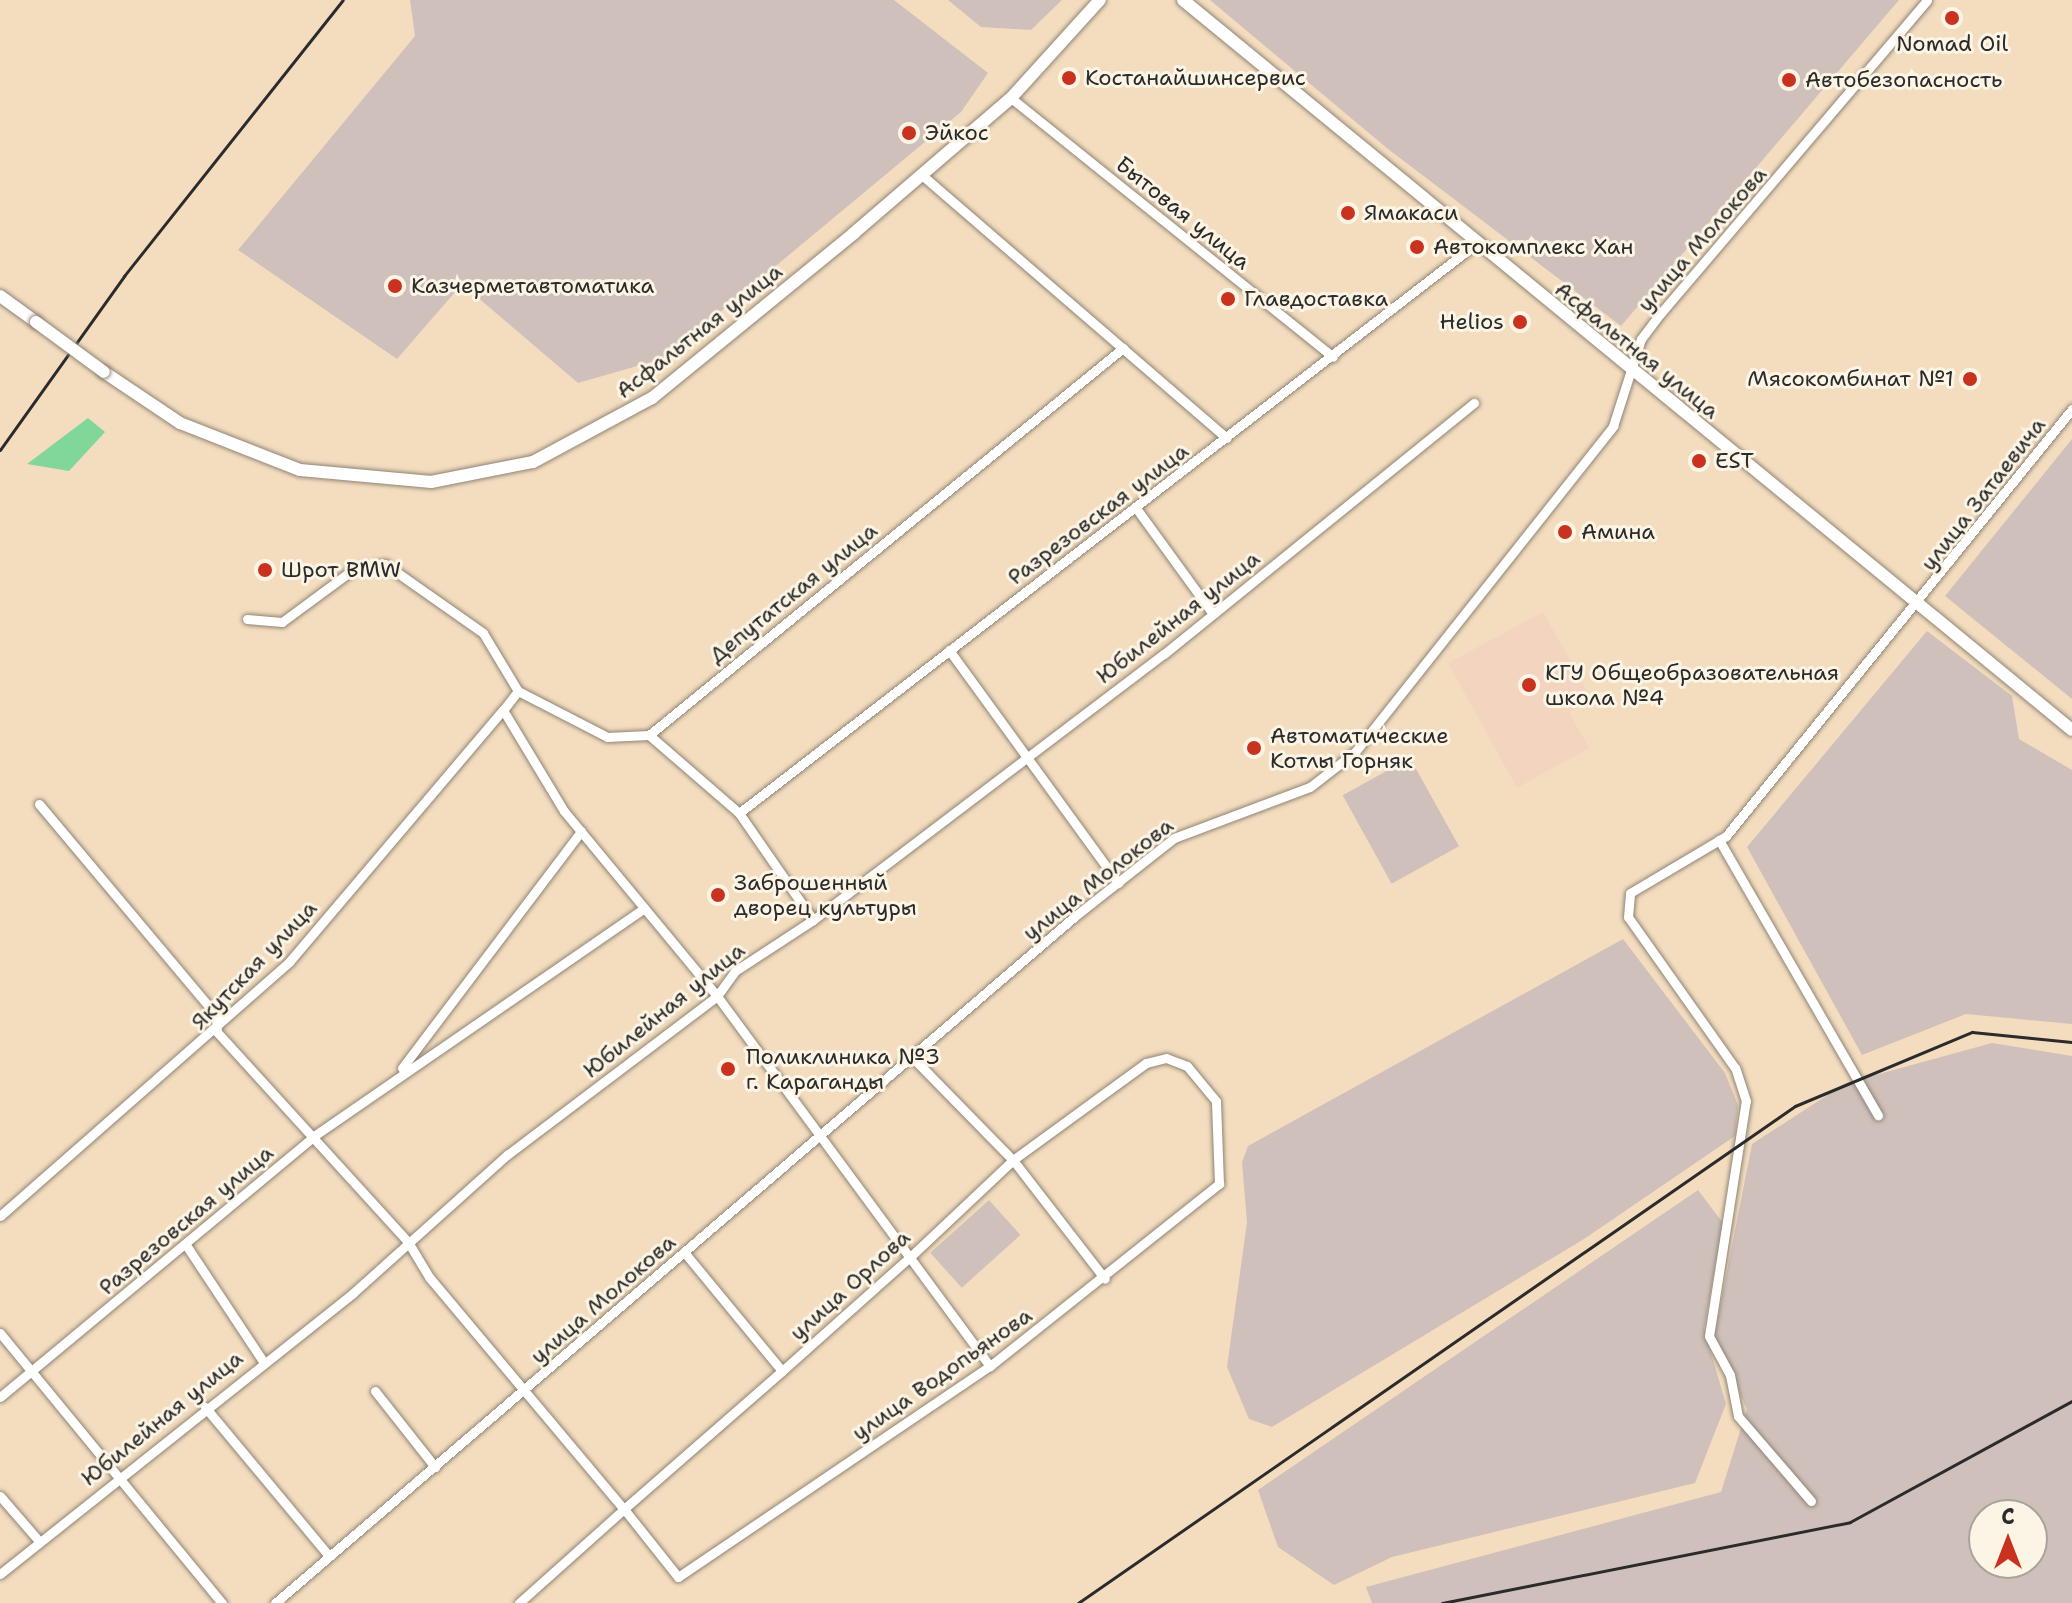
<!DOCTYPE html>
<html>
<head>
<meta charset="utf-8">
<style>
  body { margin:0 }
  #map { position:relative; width:2072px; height:1603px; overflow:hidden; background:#f4ddbf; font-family:"Shantell Sans",sans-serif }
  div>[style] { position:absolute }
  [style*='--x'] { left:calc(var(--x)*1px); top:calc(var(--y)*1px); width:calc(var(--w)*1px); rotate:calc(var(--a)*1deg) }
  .built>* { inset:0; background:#f3d4bf }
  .industrial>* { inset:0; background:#cfc0bb; transform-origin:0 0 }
  .green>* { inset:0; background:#81d699 }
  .roads { filter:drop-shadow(0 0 2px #908475) drop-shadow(0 0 2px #908475) }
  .minor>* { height:9px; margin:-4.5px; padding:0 4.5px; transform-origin:4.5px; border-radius:4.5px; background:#fff }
  .major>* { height:12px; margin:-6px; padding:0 6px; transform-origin:6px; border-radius:6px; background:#fff }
  .rail>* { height:3px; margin:-1.5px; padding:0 1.5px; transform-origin:1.5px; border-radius:1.5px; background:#2b2b2b }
  .bridges { filter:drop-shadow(0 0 2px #908475) drop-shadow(0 0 2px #908475) }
  .major-bridge>* { height:12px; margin:-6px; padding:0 6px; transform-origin:6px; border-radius:6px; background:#fff }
  .dots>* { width:22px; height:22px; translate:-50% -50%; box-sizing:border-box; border:4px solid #fcf5e5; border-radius:50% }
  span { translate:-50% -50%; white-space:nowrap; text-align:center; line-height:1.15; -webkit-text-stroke:6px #fcf5e5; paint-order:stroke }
  .poi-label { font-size:22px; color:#2b2b2b }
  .left { translate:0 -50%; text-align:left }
  .right { translate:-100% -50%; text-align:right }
  .street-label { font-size:22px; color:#2b2b2b }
  .north { position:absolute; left:1968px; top:1499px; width:80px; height:80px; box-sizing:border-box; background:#fcf5e5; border:2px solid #a8a49b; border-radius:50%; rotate:0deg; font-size:22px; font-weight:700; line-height:32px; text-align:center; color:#2b2b2b }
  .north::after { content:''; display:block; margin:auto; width:28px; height:36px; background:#c8321e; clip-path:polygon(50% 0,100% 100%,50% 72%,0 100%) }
</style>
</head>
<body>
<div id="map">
  <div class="built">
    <div style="clip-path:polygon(1543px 612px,1592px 700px,1569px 712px,1589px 748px,1517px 788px,1448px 663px)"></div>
  </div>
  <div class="industrial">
    <div style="clip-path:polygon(410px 0,894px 0,988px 73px,961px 112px,665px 358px,578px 383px,462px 284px,397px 359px,238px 250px,415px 36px)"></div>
    <div style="clip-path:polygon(948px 0,1062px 0,1031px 30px,981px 27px)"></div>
    <div style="clip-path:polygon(1210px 0,1899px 0,1621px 326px,1388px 149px)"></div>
    <div style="clip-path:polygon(2072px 439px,2072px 699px,1945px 596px)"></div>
    <div style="clip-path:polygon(1927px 631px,2012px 696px,2019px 739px,2072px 770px,2072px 1024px,1966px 1014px,1862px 1055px,1747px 847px)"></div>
    <div style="left:1410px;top:758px;width:101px;height:77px;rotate:61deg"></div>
    <div style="clip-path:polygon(1623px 939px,1725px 1073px,1738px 1105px,1735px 1136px,1584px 1239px,1272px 1427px,1249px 1419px,1227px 1367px,1247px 1222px,1242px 1162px,1248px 1146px)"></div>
    <div style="clip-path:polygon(evenodd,1992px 1043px,2072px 1056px,2072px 1603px,1372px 1603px,1366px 1587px,1721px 1492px,1747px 1409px,1714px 1338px,1752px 1144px,1846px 1083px,1992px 1043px,1984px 1515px,2032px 1515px,2032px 1563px,1984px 1563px,1984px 1515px)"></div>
    <div style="clip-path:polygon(1698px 1190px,1723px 1223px,1704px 1329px,1726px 1404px,1695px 1483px,1392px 1557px,1334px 1585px,1278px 1547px,1258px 1490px)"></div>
    <div style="left:989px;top:1200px;width:47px;height:79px;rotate:48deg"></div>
  </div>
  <div class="green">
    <div style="clip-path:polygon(88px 418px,105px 432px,69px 471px,27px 464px)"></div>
  </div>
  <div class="roads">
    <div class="minor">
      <div style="--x:1011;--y:98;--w:413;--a:38.8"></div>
      <div style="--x:923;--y:176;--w:401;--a:40.8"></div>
      <div style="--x:1136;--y:508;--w:131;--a:54"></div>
      <div style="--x:247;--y:619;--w:35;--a:5"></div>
      <div style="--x:282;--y:622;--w:89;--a:-36.4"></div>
      <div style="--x:354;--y:569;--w:31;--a:-9"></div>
      <div style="--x:385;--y:564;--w:120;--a:35.1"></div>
      <div style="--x:483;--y:633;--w:68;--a:58.9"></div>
      <div style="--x:518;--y:691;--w:100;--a:27.3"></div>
      <div style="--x:607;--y:737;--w:42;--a:-2.7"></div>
      <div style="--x:649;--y:735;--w:612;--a:-39.23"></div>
      <div style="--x:949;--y:650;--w:288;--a:54"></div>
      <div style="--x:518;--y:691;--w:24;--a:128"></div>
      <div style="--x:503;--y:710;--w:118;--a:58.9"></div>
      <div style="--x:564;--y:811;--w:240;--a:50.4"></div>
      <div style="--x:717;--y:996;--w:460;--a:53.6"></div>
      <div style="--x:649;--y:735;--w:119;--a:40.9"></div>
      <div style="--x:739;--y:813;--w:130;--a:55.3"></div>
      <div style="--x:39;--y:804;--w:275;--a:50"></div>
      <div style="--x:216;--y:1015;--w:17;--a:87"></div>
      <div style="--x:217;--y:1032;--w:284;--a:47.7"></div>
      <div style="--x:408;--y:1242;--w:41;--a:59"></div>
      <div style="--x:429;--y:1277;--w:303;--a:50"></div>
      <div style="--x:624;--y:1509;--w:87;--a:51.5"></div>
      <div style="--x:678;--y:1577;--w:377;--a:-34.1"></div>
      <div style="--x:990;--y:1366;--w:293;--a:-38.5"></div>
      <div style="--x:1219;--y:1184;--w:83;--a:-92.1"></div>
      <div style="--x:1216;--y:1101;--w:45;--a:-129.6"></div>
      <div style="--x:1187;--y:1066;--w:22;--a:-159"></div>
      <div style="--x:1166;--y:1058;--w:21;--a:166"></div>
      <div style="--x:1146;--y:1063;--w:165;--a:143.9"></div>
      <div style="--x:1013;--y:1160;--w:140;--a:136.7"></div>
      <div style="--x:911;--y:1256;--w:173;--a:138.3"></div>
      <div style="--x:782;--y:1371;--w:210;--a:138.9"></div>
      <div style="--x:624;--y:1509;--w:141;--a:138.2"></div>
      <div style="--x:739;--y:813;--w:932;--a:-37.68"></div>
      <div style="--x:1719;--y:840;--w:318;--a:60"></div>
      <div style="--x:911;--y:1056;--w:146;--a:45.6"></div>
      <div style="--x:1013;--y:1160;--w:150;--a:52.3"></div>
      <div style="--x:402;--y:1068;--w:297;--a:-52.9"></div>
      <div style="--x:0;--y:1216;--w:385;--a:-41.3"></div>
      <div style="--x:289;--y:962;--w:331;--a:-49.7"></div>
      <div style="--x:186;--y:1245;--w:138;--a:56.5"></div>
      <div style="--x:684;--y:1252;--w:154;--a:50.5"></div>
      <div style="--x:0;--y:1333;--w:350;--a:50.6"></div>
      <div style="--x:375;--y:1391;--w:97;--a:51.7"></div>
      <div style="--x:0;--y:1397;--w:408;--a:-39.7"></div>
      <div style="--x:314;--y:1136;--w:401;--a:-34.6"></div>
      <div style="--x:205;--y:1407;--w:194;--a:50.2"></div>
      <div style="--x:0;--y:1496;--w:60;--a:49.1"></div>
      <div style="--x:1811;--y:1501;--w:112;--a:-130.7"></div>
      <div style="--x:1738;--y:1416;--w:42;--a:-101"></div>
      <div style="--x:1730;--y:1375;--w:44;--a:-118.3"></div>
      <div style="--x:1709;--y:1336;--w:238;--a:-81.1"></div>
      <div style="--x:1746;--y:1101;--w:35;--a:-108"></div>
      <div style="--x:1735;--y:1068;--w:185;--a:-125.3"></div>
      <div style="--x:1628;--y:917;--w:24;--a:-85"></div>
      <div style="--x:1630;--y:893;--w:112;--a:-30.7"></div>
      <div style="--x:1726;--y:836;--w:550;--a:-50.98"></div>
      <div style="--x:0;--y:1574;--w:451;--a:-38.5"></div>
      <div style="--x:353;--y:1293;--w:207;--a:-41.9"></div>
      <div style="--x:507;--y:1155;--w:263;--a:-37.1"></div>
      <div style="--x:717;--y:996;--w:31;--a:-54"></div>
      <div style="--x:735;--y:971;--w:93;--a:-33.2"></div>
      <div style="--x:813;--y:920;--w:440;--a:-37.2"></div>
      <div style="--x:1164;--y:654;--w:399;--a:-39"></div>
      <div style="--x:275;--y:1603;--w:1053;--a:-40.65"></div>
      <div style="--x:1074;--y:917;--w:127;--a:-38.3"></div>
      <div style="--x:1174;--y:838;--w:145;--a:-20.6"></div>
      <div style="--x:1310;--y:787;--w:57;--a:-37.9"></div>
      <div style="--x:1355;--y:752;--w:416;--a:-51.6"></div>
      <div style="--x:1613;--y:426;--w:91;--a:-72.2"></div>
      <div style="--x:1641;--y:339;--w:31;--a:-53"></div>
      <div style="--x:1660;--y:314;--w:412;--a:-49.6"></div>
    </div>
    <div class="major">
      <div style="--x:1183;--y:0;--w:1150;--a:39.39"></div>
      <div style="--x:0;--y:296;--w:44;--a:35.8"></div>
      <div style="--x:104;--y:372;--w:92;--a:33.9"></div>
      <div style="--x:180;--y:423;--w:129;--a:21.4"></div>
      <div style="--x:300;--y:470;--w:132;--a:5.2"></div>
      <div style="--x:431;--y:482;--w:104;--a:-11.1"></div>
      <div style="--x:533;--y:462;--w:135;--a:-28.3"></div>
      <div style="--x:652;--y:398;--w:261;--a:-39.2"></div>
      <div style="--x:854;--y:233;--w:207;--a:-40.7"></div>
      <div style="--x:1011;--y:98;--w:132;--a:-47.8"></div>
    </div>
  </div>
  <div class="rail">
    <div style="--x:0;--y:450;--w:214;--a:-54.5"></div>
    <div style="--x:124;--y:276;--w:352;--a:-51.6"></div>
    <div style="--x:1078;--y:1603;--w:872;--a:-34.73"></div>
    <div style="--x:1795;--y:1106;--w:192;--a:-22.7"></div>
    <div style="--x:1972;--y:1032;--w:100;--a:5.7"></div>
    <div style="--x:1442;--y:1603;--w:416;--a:-11.2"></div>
    <div style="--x:1850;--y:1522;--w:253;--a:-28.6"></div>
  </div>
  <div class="bridges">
    <div class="major-bridge">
      <div style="--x:36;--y:322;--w:84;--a:36.3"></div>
    </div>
  </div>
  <div class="dots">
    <div style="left:1952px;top:18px;background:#c8321e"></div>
    <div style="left:1069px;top:78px;background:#c8321e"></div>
    <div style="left:1789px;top:80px;background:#c8321e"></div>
    <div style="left:909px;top:133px;background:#c8321e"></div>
    <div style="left:1348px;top:213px;background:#c8321e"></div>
    <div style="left:1417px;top:247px;background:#c8321e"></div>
    <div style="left:395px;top:286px;background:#c8321e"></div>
    <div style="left:1228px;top:299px;background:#c8321e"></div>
    <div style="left:1520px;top:322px;background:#c8321e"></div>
    <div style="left:1970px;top:379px;background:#c8321e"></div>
    <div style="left:1699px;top:461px;background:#c8321e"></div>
    <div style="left:1565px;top:532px;background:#c8321e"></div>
    <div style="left:265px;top:570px;background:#c8321e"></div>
    <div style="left:1529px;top:685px;background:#c8321e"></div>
    <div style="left:1254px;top:748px;background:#c8321e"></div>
    <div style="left:718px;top:895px;background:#c8321e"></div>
    <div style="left:728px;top:1069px;background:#c8321e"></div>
  </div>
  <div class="poi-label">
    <span style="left:1952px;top:44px">Nomad Oil</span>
    <span class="left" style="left:1085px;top:78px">Костанайшинсервис</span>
    <span class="left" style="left:1805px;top:80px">Автобезопасность</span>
    <span class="left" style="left:925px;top:133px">Эйкос</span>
    <span class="left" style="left:1364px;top:213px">Ямакаси</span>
    <span class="left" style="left:1433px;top:247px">Автокомплекс Хан</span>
    <span class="left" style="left:411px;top:286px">Казчерметавтоматика</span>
    <span class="left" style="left:1244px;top:299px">Главдоставка</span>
    <span class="right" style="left:1504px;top:322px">Helios</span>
    <span class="right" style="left:1954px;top:379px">Мясокомбинат №1</span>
    <span class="left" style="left:1715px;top:461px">EST</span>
    <span class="left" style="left:1581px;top:532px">Амина</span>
    <span class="left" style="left:281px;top:570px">Шрот BMW</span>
    <span class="left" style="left:1545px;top:685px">КГУ Общеобразовательная<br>школа №4</span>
    <span class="left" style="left:1270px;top:748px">Автоматические<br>Котлы Горняк</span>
    <span class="left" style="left:734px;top:895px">Заброшенный<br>дворец культуры</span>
    <span class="left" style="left:746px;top:1069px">Поликлиника №3<br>г. Караганды</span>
  </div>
  <div class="street-label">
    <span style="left:1183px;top:213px;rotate:39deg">Бытовая улица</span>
    <span style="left:1702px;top:239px;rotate:-49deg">улица Молокова</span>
    <span style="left:699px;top:331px;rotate:-38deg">Асфальтная улица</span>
    <span style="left:1637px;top:350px;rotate:39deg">Асфальтная улица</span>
    <span style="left:1983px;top:494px;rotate:-52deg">улица Затаевича</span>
    <span style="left:1098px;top:514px;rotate:-37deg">Разрезовская улица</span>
    <span style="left:793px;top:593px;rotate:-39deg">Депутатская улица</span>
    <span style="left:1178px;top:617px;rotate:-38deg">Юбилейная улица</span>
    <span style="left:1098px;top:879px;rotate:-38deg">улица Молокова</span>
    <span style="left:254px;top:965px;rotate:-46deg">Якутская улица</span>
    <span style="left:664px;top:1010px;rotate:-39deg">Юбилейная улица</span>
    <span style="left:186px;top:1220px;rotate:-40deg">Разрезовская улица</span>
    <span style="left:850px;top:1285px;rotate:-42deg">улица Орлова</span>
    <span style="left:603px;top:1299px;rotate:-41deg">улица Молокова</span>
    <span style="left:942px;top:1374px;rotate:-35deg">улица Водопьянова</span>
    <span style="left:162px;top:1418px;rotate:-39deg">Юбилейная улица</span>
  </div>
  <div class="north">С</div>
</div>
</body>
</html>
